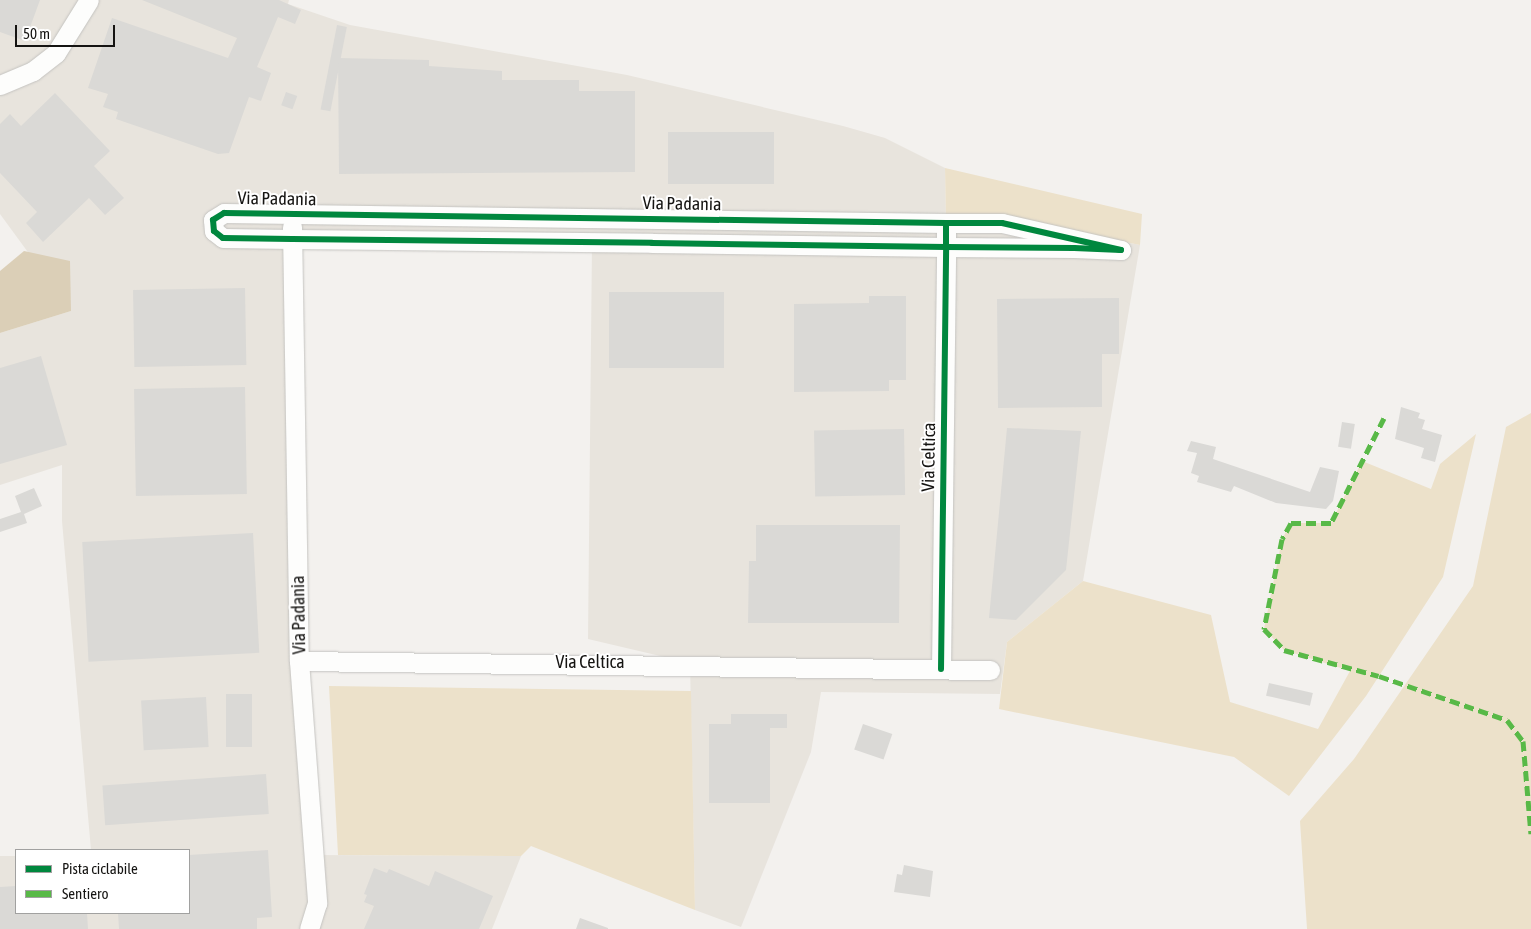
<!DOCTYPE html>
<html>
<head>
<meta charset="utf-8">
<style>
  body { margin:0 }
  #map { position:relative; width:1531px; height:929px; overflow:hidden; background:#f3f1ee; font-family:"Asap Condensed",sans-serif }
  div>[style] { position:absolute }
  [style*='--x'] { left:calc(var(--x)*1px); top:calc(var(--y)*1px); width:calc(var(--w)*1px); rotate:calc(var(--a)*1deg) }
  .built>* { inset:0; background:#e8e4dd }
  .green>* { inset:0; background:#ece1ca }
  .forest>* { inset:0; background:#dbcfb7 }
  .building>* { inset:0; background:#dad9d6; transform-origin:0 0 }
  .roads { filter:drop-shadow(0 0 1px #c4c3c0) drop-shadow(0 0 1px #c4c3c0) }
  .minor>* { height:19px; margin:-9.5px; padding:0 9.5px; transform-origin:9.5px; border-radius:9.5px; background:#fdfdfc }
  .quiet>* { height:5px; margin-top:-2.5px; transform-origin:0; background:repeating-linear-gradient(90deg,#58b947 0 10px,transparent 0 15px) }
  .cycleway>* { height:6px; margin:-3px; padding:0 3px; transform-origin:3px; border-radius:3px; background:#00873e }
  span { translate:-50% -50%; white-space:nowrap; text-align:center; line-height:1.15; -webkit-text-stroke:4px #fff; paint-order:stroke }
  .street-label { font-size:18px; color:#151412 }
  .legend { position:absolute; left:15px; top:849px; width:175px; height:65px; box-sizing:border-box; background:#fff; border:1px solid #a1a1a0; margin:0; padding:6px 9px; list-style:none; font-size:15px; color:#151412 }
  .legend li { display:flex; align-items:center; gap:10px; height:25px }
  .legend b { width:25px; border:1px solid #a1a1a0 }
  .scale { position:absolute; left:15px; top:25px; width:100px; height:22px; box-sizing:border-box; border:2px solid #151412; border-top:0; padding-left:6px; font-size:15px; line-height:18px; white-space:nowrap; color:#151412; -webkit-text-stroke:4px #fff; paint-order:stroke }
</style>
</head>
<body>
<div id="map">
  <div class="built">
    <div style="clip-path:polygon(0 0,289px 0,288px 4px,350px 25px,627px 75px,843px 126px,885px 138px,945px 168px,946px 223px,1013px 219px,1140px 245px,1083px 581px,1007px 642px,1000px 694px,821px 692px,811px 752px,741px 927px,695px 910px,690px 663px,588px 639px,592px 243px,292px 239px,312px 855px,521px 856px,492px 929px,0 929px,0 856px,16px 856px,16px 913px,189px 913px,189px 850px,91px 850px,62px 521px,62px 465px,0 485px,0 333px,71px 311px,0 214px)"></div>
  </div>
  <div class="green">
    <div style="clip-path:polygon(945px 168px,1142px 214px,1140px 245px,1013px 219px,946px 223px)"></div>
    <div style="clip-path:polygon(1531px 413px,1531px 929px,1307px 929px,1300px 821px,1354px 759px,1473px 586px,1506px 427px)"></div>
    <div style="clip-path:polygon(1476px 434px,1443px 577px,1366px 696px,1289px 796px,1234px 757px,999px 709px,1007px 642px,1083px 581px,1211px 615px,1230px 702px,1318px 729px,1350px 671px,1284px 650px,1264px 629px,1282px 539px,1291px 523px,1331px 523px,1362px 461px,1431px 489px,1440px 464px)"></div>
    <div style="clip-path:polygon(329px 686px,691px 691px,695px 910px,531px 846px,521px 856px,338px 855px)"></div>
  </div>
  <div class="forest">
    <div style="clip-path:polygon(24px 251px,70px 261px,71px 311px,0 333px,0 271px)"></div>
  </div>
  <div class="building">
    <div style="clip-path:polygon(0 0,40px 0,25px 41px,0 32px)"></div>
    <div style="clip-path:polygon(142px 0,279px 0,301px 10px,295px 24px,278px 17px,257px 67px,271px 73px,261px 101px,249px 97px,229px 153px,218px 154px,116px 119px,118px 112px,103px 107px,108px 94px,88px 88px,112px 18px,228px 58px,237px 38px)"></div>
    <div style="left:337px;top:25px;width:10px;height:86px;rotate:11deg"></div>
    <div style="clip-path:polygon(338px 58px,429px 60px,429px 66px,502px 71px,502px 80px,579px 80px,579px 91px,635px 91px,635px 172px,339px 174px)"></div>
    <div style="left:286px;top:92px;width:12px;height:14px;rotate:20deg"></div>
    <div style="clip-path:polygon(55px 93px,110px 151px,94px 166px,124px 198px,105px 215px,89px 198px,43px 242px,26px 223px,37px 212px,0 173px,0 124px,10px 114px,21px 126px)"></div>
    <div style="left:668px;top:132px;width:106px;height:52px"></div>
    <div style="left:245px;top:288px;width:77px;height:112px;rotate:89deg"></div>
    <div style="left:609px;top:292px;width:115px;height:76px"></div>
    <div style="clip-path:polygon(869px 296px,906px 296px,906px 380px,889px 380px,889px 391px,794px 392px,794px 304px,869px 303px)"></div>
    <div style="clip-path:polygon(1119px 298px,1119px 354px,1102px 354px,1102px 407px,998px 408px,997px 299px)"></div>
    <div style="clip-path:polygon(41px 356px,67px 445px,0 464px,0 368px)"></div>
    <div style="left:245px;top:387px;width:107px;height:111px;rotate:89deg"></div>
    <div style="clip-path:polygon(1401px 407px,1420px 413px,1418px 418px,1425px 420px,1422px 429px,1442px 435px,1435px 462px,1421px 458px,1424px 448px,1395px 439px)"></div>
    <div style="left:1342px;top:422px;width:13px;height:25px;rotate:9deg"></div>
    <div style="clip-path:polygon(1007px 428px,1081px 431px,1066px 570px,1016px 620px,989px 618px)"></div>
    <div style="left:904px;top:429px;width:66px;height:90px;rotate:89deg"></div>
    <div style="clip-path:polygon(1191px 441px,1216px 447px,1213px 459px,1310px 492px,1320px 467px,1339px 471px,1333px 501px,1326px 509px,1276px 503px,1234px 486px,1231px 492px,1197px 482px,1199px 476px,1191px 473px,1197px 453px,1187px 451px)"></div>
    <div style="clip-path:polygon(34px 488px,42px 506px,24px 514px,27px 523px,0 532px,0 519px,21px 512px,15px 496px)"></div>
    <div style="clip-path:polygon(756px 525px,900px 525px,899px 623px,748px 623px,749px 561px,756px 561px)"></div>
    <div style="left:253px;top:533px;width:120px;height:171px;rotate:87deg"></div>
    <div style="left:1269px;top:683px;width:45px;height:13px;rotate:13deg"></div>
    <div style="left:226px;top:694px;width:26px;height:53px"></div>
    <div style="left:206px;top:697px;width:50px;height:65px;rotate:87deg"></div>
    <div style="clip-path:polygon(731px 714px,787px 714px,787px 728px,770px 728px,770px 803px,709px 803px,709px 724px,731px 724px)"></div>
    <div style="left:863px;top:724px;width:31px;height:27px;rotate:19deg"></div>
    <div style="left:266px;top:774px;width:40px;height:164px;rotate:86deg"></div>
    <div style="clip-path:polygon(268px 850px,272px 917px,257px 918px,257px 929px,119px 929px,118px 913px,189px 913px,189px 855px)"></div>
    <div style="clip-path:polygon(904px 865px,933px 871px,930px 897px,894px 892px,897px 874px,902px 875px)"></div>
    <div style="clip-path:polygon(374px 868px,387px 873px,389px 869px,429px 886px,435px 871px,493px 896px,479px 929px,364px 929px,374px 906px,364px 902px,367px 895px,364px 894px)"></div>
    <div style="clip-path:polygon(16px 886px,16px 913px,87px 913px,88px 929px,0 929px,0 887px)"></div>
    <div style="clip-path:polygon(580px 918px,608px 928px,608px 929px,576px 929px)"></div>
  </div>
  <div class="roads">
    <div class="minor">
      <div style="--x:0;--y:85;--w:36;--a:-23"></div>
      <div style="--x:33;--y:71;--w:29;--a:-38"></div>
      <div style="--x:56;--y:53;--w:62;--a:-58.1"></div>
      <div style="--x:292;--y:227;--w:434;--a:89.1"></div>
      <div style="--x:299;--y:661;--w:243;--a:85.7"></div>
      <div style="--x:317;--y:903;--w:27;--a:107"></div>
      <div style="--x:299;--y:661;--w:691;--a:0.75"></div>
      <div style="--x:941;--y:669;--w:422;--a:-89.3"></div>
      <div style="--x:946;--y:247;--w:24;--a:-90"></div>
      <div style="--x:946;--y:223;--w:722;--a:-179.21"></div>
      <div style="--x:224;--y:213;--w:13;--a:148"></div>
      <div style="--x:213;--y:220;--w:11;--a:85"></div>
      <div style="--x:214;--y:231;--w:11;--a:38"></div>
      <div style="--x:223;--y:238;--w:69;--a:0.8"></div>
      <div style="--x:292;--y:239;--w:360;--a:0.6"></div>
      <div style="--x:652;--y:243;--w:294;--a:0.8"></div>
      <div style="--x:946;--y:247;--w:128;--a:0.4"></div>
      <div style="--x:1074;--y:248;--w:47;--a:2.4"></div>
      <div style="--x:1121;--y:250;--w:122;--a:-167.2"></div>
      <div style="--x:1002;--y:223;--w:56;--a:180"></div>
    </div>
  </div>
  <div class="quiet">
    <div style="--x:1384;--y:418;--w:118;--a:116.8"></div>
    <div style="--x:1331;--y:523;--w:40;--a:180"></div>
    <div style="--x:1291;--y:523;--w:18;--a:119"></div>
    <div style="--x:1282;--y:539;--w:92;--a:101.3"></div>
    <div style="--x:1264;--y:629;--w:29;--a:46"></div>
    <div style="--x:1284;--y:650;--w:98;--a:15.3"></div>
    <div style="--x:1379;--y:676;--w:135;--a:19"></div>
    <div style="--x:1507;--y:720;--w:26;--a:53"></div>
    <div style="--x:1523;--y:741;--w:93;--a:85.1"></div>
  </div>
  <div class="cycleway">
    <div style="--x:941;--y:669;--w:422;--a:-89.3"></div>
    <div style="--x:946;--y:247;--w:24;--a:-90"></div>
    <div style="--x:946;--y:223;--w:722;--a:-179.21"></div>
    <div style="--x:224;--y:213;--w:13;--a:148"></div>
    <div style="--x:213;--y:220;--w:11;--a:85"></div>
    <div style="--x:214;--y:231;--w:11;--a:38"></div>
    <div style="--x:223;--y:238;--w:69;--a:0.8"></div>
    <div style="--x:292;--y:239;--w:360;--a:0.6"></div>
    <div style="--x:652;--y:243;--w:294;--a:0.8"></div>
    <div style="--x:946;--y:247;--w:128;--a:0.4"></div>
    <div style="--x:1074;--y:248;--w:47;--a:2.4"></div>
    <div style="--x:1121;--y:250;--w:122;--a:-167.2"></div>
    <div style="--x:1002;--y:223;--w:56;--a:180"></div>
  </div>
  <div class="street-label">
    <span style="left:277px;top:199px;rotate:1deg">Via Padania</span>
    <span style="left:682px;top:204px;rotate:1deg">Via Padania</span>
    <span style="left:929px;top:457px;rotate:-89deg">Via Celtica</span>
    <span style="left:299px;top:615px;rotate:-91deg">Via Padania</span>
    <span style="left:590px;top:662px">Via Celtica</span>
  </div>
  <ul class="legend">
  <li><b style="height:6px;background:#00873e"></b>Pista ciclabile</li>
  <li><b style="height:6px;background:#58b947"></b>Sentiero</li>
  </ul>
  <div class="scale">50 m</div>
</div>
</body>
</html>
